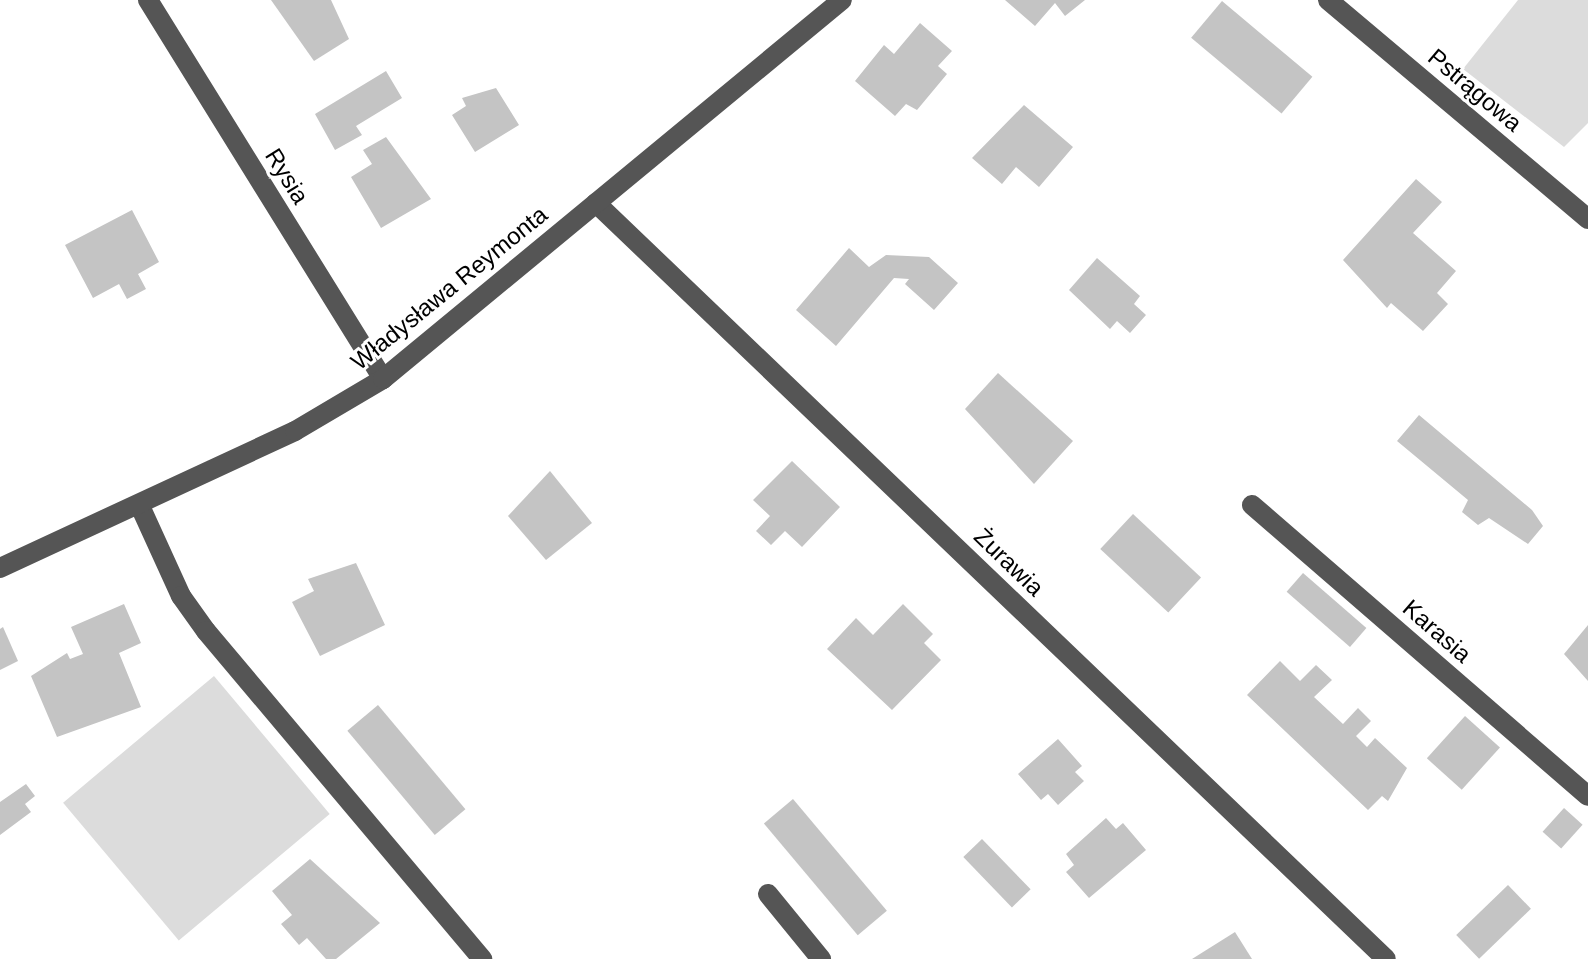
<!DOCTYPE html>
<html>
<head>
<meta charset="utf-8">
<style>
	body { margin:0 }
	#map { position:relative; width:1588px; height:959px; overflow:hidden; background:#fff; font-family:Helvetica,sans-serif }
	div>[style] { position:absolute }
	.green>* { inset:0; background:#dcdcdc; transform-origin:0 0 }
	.building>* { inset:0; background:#c4c4c4; transform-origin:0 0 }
	.minor>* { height:20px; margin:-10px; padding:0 10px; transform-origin:10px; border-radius:10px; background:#555 }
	span { translate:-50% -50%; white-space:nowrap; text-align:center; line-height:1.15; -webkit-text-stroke:6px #fff; paint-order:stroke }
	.street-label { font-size:24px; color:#000 }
</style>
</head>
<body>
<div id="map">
	<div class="green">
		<i style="clip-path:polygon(1518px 0,1588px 0,1588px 123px,1564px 147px,1463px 69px)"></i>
		<i style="left:214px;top:676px;width:180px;height:197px;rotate:50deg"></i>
	</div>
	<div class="building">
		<i style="clip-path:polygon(271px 0,331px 0,349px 39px,314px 61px)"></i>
		<i style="clip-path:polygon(1005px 0,1085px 0,1065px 16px,1055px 3px,1035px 26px)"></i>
		<i style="left:1222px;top:1px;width:118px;height:48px;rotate:40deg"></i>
		<i style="clip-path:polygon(920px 23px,952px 51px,938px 66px,947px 74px,917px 110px,906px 104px,895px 116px,855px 81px,884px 45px,894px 54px)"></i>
		<i style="clip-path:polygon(386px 71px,402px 98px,356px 126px,362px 135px,335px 150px,315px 114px)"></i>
		<i style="clip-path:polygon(496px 88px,519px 125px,475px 152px,452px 115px,466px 106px,462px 98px)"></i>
		<i style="clip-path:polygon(1024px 105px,1073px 147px,1039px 187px,1016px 167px,1002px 184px,972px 158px)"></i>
		<i style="clip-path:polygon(386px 137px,431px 199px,381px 228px,351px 177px,372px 164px,363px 150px)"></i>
		<i style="clip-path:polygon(1416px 179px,1442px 202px,1413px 233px,1456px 271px,1437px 293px,1448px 304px,1423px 331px,1391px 303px,1387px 308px,1343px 260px)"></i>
		<i style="clip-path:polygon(132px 210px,159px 262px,138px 274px,146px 289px,127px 299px,119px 284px,93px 298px,65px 245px)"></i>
		<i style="clip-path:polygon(849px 248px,869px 267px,886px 255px,929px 257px,958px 283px,934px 310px,905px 284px,909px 279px,894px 278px,836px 346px,796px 310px)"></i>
		<i style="clip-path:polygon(1097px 258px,1140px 296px,1134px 304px,1146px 315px,1130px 333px,1117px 321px,1110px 329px,1069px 290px)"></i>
		<i style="clip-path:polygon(998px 373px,1073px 441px,1034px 484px,965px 409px)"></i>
		<i style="clip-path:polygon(1419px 415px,1532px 510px,1543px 526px,1528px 544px,1489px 518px,1478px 525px,1462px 512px,1468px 500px,1397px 441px)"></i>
		<i style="clip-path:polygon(792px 461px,840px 507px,802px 547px,785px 531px,771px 545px,756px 531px,770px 516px,753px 500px)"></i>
		<i style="clip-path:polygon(550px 471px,592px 523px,546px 560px,508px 516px)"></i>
		<i style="left:1133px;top:514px;width:93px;height:48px;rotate:43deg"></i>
		<i style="clip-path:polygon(356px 563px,385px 625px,320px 656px,292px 602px,314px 591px,308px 579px)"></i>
		<i style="left:1303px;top:573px;width:84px;height:25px;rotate:41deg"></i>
		<i style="clip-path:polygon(124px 604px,141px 643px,119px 653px,141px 707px,57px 737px,31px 676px,67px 653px,70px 659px,83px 654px,71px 627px)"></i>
		<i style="clip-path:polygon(903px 604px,933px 634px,924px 643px,941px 660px,892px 710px,827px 649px,856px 618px,873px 635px)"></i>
		<i style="clip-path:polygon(1588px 625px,1588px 681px,1564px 654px)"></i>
		<i style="clip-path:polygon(3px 627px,18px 661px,0 670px,0 629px)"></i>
		<i style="clip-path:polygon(1280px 661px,1300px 681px,1316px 665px,1332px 680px,1314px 697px,1343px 724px,1358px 708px,1371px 721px,1356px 736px,1367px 747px,1375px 738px,1407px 768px,1388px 801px,1382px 796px,1368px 810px,1247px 695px)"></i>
		<i style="left:378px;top:705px;width:136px;height:40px;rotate:50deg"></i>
		<i style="left:1465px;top:716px;width:47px;height:57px;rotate:42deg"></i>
		<i style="clip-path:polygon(1058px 739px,1082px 766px,1075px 772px,1084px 781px,1058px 805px,1048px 794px,1041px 800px,1018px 774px)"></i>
		<i style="clip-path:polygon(26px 784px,35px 796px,25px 804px,31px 812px,0 835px,0 802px)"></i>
		<i style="left:793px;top:799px;width:146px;height:38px;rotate:50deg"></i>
		<i style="left:1564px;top:808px;width:25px;height:32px;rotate:42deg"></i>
		<i style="clip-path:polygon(1106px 818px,1116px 829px,1123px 823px,1146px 850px,1089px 898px,1066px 872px,1074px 865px,1066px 854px)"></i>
		<i style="left:982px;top:839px;width:70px;height:26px;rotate:46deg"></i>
		<i style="clip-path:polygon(310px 859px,380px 923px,336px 959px,326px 959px,307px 938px,299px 945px,281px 924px,292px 915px,272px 891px)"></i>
		<i style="left:1508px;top:885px;width:33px;height:72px;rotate:46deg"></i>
		<i style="clip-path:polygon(1235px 932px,1252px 959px,1192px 959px)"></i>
	</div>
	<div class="minor">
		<i style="left:148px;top:0;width:446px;rotate:58.2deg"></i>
		<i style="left:1328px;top:0;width:340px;rotate:40.1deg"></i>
		<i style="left:596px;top:203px;width:1093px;rotate:43.74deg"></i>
		<i style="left:1252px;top:505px;width:444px;rotate:40.9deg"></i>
		<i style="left:140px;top:506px;width:99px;rotate:65.5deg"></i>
		<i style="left:181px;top:596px;width:43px;rotate:54.5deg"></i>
		<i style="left:206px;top:631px;width:429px;rotate:49.9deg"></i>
		<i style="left:0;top:568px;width:325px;rotate:-24.9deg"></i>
		<i style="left:295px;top:431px;width:102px;rotate:-30.6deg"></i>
		<i style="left:383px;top:379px;width:595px;rotate:-39.55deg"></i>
		<i style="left:768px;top:894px;width:84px;rotate:50.8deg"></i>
	</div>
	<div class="street-label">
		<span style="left:1475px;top:90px;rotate:40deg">Pstrągowa</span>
		<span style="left:287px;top:176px;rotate:58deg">Rysia</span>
		<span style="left:449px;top:288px;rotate:-39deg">Władysława Reymonta</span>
		<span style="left:1009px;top:562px;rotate:44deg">Żurawia</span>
		<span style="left:1437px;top:631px;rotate:41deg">Karasia</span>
	</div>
</div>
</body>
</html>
